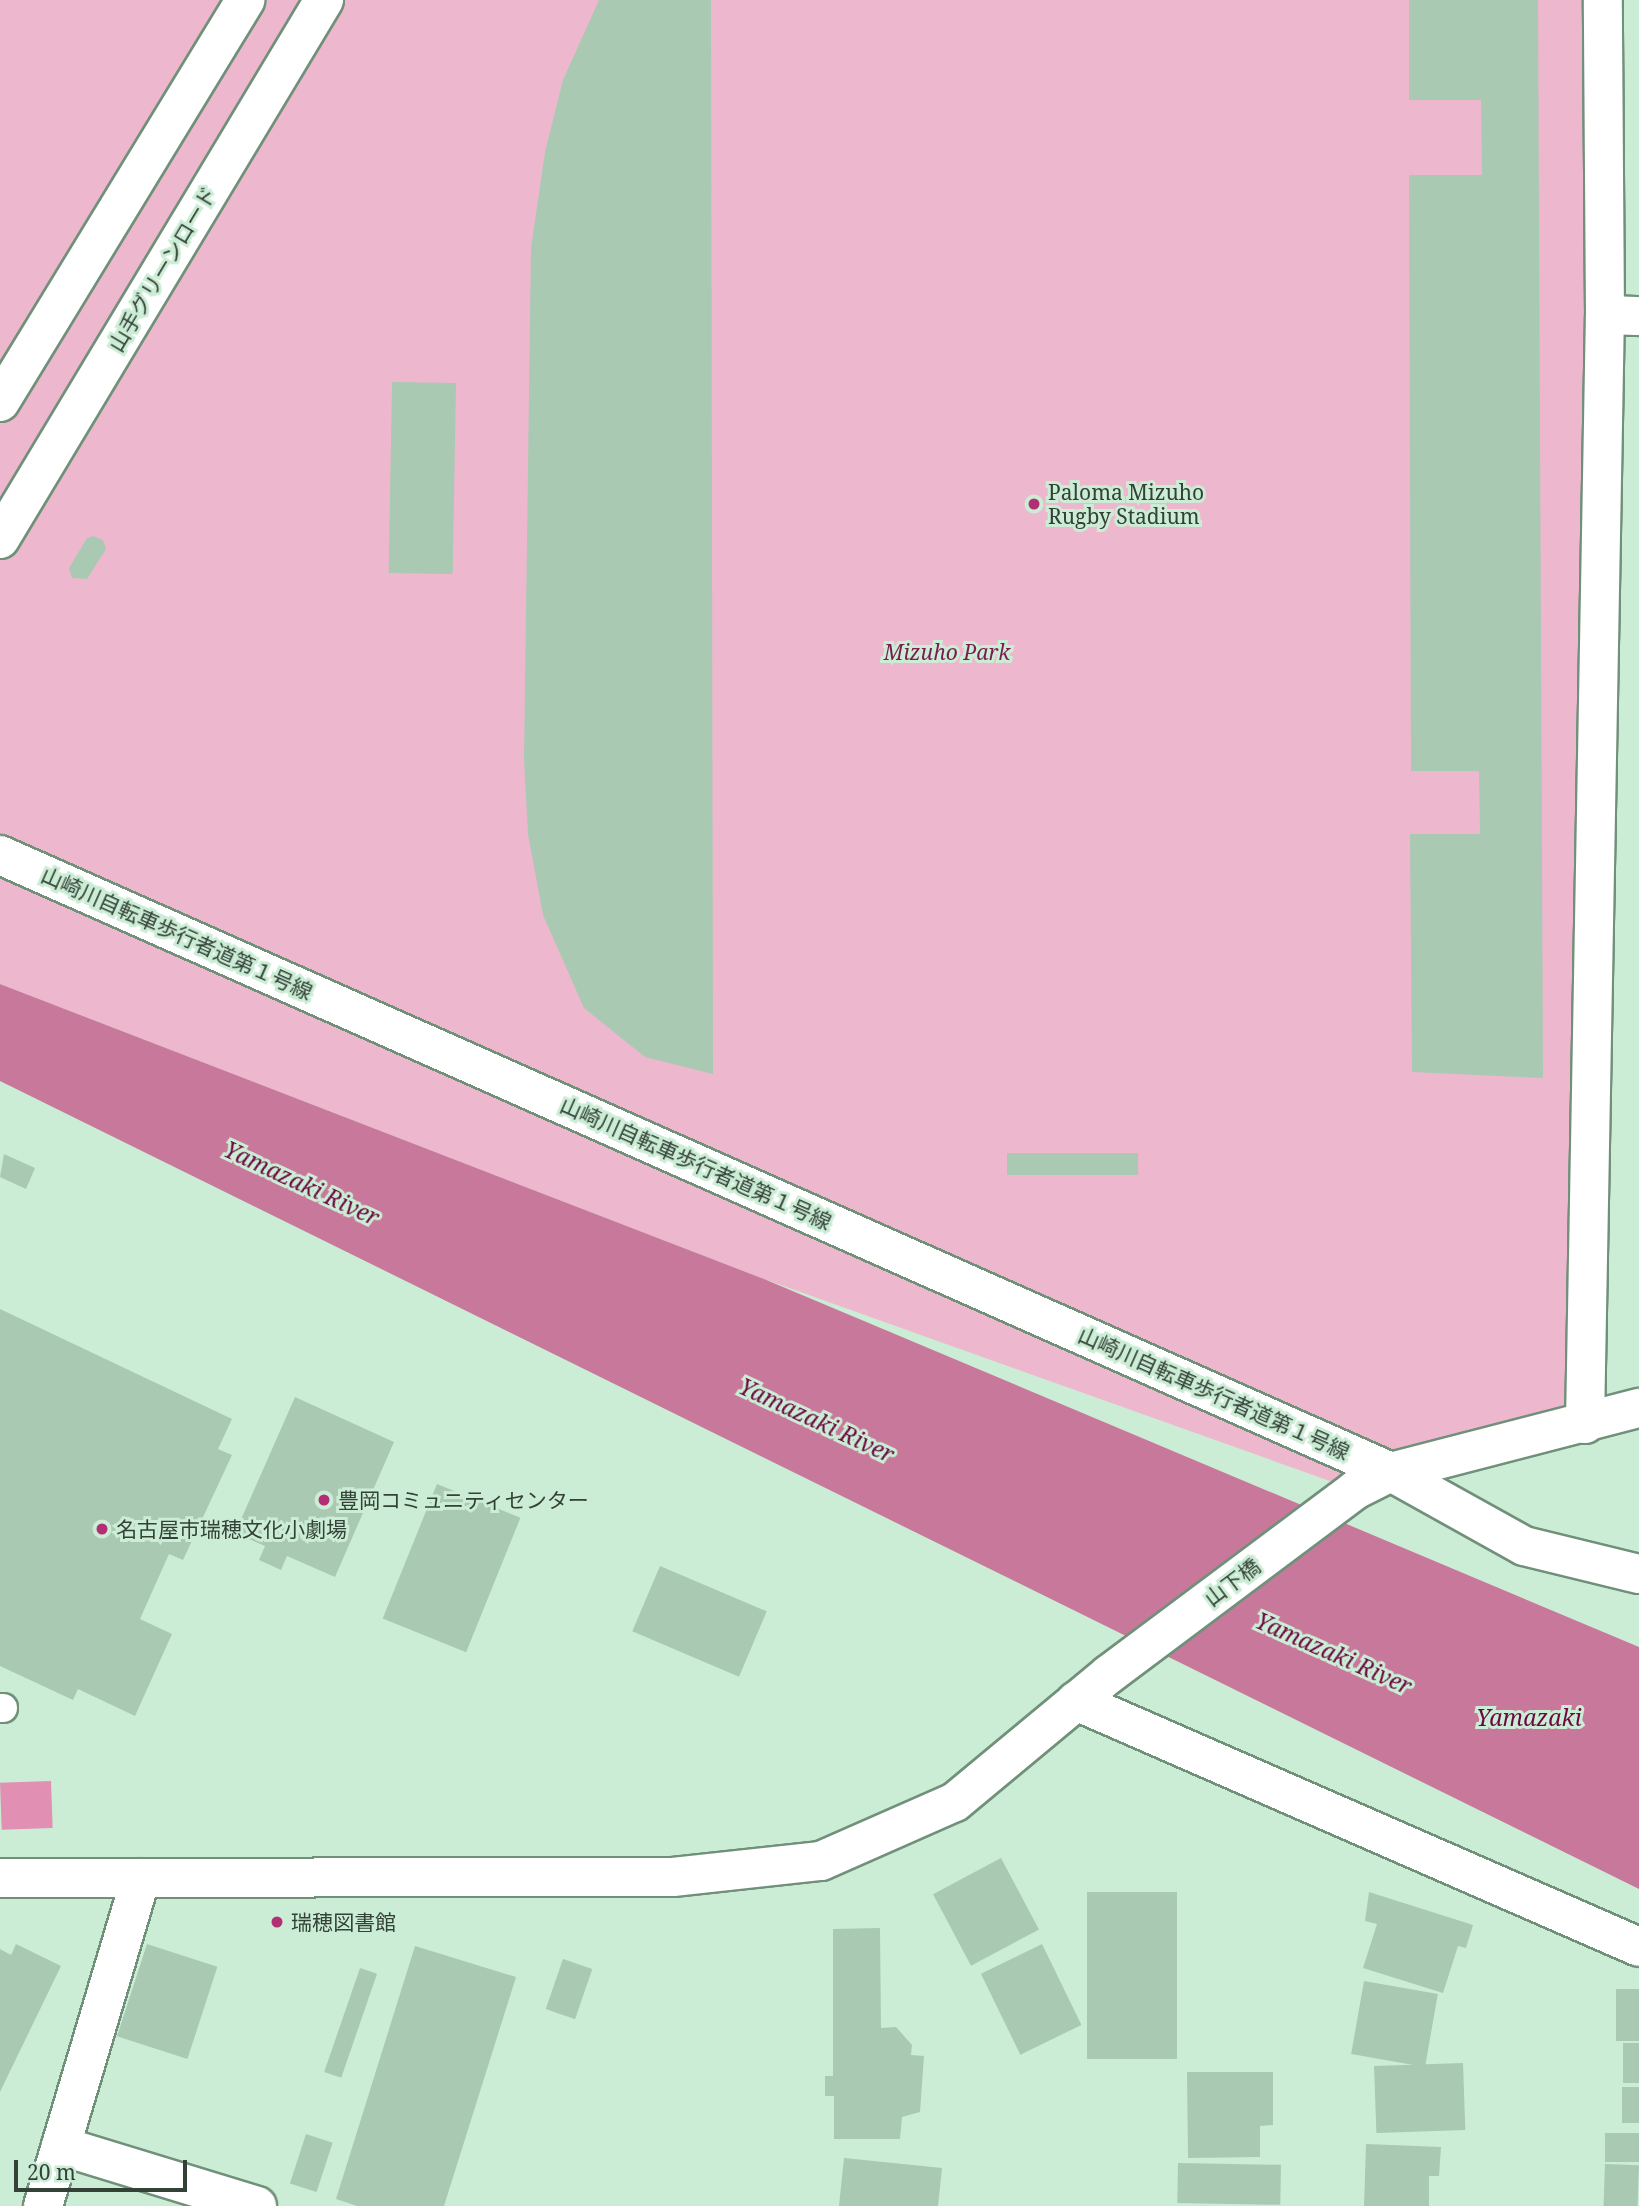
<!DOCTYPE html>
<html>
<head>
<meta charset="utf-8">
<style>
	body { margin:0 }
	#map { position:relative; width:1639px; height:2206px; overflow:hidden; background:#ccedd5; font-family:"Noto Serif","Noto Sans JP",serif }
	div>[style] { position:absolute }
	.green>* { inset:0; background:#edb8ce }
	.forest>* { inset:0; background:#e190b3; transform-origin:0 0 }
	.water>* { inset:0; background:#c8799b }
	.building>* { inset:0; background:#a9c9b2; transform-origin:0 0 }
	.roads { filter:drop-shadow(2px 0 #71907a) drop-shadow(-2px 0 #71907a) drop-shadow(0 2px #71907a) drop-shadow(0 -2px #71907a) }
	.lane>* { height:28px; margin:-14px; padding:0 14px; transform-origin:14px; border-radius:14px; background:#fff }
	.street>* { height:38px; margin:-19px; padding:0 19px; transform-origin:19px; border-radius:19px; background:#fff }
	.secondary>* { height:38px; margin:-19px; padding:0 19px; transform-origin:19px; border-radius:19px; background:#fff }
	.dots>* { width:19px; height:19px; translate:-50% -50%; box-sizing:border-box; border:4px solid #ccedd5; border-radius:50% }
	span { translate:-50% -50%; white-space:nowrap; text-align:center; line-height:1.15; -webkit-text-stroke:6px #ccedd5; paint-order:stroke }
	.street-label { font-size:21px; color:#334137 }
	.poi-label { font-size:21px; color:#334137 }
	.left { translate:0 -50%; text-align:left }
	.park-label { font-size:21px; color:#7a1c4f; font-style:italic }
	.water-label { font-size:23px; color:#6b0942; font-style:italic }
	.scale { position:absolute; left:14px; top:2160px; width:173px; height:32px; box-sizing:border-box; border:4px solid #334137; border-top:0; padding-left:9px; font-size:21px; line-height:24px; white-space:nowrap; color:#334137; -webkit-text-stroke:5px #ccedd5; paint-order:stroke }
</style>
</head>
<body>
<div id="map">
	<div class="green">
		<i style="clip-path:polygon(0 0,1603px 0,1585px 1424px,1355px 1490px,764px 1279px,0 984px)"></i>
	</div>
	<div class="forest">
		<i style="left:51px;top:1781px;width:47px;height:51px;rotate:88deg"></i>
	</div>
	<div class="water">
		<i style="clip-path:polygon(0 984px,764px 1279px,1639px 1647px,1639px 1889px,0 1081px)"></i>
	</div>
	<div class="building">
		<i style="clip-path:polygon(599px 0,711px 0,713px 1074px,645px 1057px,584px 1008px,543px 915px,528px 834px,524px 759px,531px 248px,545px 152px,563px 80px)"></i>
		<i style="clip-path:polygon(1409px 0,1538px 0,1543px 1078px,1412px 1072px,1410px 834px,1480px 834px,1479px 771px,1411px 771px,1409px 175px,1482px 175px,1481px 100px,1409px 100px)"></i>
		<i style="left:392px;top:382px;width:64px;height:191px;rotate:1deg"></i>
		<i style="clip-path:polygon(93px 536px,103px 540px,106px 549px,87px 579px,72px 578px,69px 568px,87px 538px)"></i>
		<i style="left:1138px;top:1153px;width:22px;height:131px;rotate:90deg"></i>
		<i style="clip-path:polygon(4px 1154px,35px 1168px,26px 1189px,0 1177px)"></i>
		<i style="clip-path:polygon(0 1309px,232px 1419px,218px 1449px,232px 1455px,183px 1560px,169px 1554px,140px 1619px,172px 1634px,135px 1716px,78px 1689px,73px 1700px,0 1666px)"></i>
		<i style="clip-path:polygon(295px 1397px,394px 1442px,335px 1577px,287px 1556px,281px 1570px,259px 1560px,265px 1546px,235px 1533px)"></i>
		<i style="left:437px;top:1484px;width:90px;height:145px;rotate:22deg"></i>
		<i style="left:660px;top:1566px;width:116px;height:71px;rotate:23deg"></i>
		<i style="left:1001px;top:1858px;width:81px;height:77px;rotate:62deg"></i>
		<i style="left:1087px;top:1892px;width:90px;height:167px"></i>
		<i style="clip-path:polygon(1369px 1892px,1473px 1925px,1466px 1948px,1458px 1946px,1443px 1993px,1363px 1968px,1377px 1924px,1365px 1921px)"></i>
		<i style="clip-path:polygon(880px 1928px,881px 2028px,896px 2027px,912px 2045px,911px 2055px,924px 2056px,920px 2112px,902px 2117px,900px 2139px,834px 2139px,834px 2096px,825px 2096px,825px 2076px,833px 2076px,833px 1929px)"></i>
		<i style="clip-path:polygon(16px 1944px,61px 1966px,0 2092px,0 1949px,11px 1955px)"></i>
		<i style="left:147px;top:1944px;width:74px;height:97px;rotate:18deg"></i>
		<i style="left:1042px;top:1944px;width:90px;height:68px;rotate:64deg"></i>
		<i style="clip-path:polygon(415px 1946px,516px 1977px,444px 2206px,357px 2206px,336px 2199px)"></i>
		<i style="left:563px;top:1959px;width:31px;height:53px;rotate:19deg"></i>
		<i style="left:360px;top:1968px;width:18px;height:110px;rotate:19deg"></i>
		<i style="left:1364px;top:1981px;width:75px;height:74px;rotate:10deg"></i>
		<i style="left:1616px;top:1989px;width:23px;height:52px"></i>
		<i style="left:1623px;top:2043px;width:16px;height:40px"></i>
		<i style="left:1463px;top:2063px;width:67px;height:89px;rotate:88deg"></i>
		<i style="clip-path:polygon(1187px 2072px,1273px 2072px,1273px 2125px,1260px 2126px,1260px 2157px,1188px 2158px)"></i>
		<i style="left:1622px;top:2087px;width:17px;height:36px"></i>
		<i style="left:1605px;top:2133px;width:34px;height:29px"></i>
		<i style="left:306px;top:2134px;width:28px;height:52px;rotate:18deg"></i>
		<i style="clip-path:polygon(1366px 2144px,1441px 2147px,1439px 2176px,1429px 2176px,1429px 2206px,1364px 2206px)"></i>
		<i style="clip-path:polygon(844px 2158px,942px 2168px,938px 2206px,839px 2206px)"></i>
		<i style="left:1178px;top:2163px;width:103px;height:40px;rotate:1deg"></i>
		<i style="left:1605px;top:2164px;width:34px;height:42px;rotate:2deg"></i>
	</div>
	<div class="roads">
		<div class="lane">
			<i style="left:0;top:1708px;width:3px"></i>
		</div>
		<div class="street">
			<i style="left:1605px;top:315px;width:34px;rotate:2deg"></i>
			<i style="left:0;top:855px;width:1522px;rotate:23.92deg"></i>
			<i style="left:1391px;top:1472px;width:152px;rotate:29.1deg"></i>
			<i style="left:1524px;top:1546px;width:118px;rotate:13.7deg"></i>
			<i style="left:1585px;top:1424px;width:1109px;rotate:-88.97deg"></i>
			<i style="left:1605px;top:315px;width:315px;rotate:-90.4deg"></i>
			<i style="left:1076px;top:1701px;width:614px;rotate:23.6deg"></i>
			<i style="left:61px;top:2146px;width:205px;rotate:17deg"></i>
			<i style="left:43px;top:2206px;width:342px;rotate:-73.4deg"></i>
		</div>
		<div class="secondary">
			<i style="left:0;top:402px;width:471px;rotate:-58.6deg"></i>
			<i style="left:0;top:539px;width:629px;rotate:-58.99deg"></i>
			<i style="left:0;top:1878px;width:673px;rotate:-0.09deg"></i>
			<i style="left:673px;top:1877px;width:149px;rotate:-6.2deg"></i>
			<i style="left:821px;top:1861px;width:146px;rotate:-23.8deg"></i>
			<i style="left:955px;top:1802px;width:199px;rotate:-39.7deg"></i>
			<i style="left:1108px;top:1675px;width:309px;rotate:-36.8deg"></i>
			<i style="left:1355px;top:1490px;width:40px;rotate:-26.6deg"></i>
			<i style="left:1391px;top:1472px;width:256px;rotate:-14.5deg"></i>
		</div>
	</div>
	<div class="dots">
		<i style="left:1034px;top:504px;background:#b22e75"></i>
		<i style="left:324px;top:1500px;background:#b22e75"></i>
		<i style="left:102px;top:1529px;background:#b22e75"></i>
		<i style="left:277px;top:1922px;background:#b22e75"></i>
	</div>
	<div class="street-label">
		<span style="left:162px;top:269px;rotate:-59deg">山手グリーンロード</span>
		<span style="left:177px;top:933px;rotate:24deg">山崎川自転車歩行者道第１号線</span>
		<span style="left:696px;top:1163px;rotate:24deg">山崎川自転車歩行者道第１号線</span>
		<span style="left:1214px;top:1393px;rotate:24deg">山崎川自転車歩行者道第１号線</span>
		<span style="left:1232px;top:1582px;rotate:-37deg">山下橋</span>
	</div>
	<div class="poi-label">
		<span class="left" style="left:1048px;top:504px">Paloma Mizuho<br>Rugby Stadium</span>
		<span class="left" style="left:338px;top:1500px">豊岡コミュニティセンター</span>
		<span class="left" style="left:116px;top:1529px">名古屋市瑞穂文化小劇場</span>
		<span class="left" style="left:291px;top:1922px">瑞穂図書館</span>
	</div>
	<div class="park-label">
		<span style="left:947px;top:652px">Mizuho Park</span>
	</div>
	<div class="water-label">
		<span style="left:302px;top:1183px;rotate:25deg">Yamazaki River</span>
		<span style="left:817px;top:1420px;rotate:25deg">Yamazaki River</span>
		<span style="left:1334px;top:1653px;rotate:24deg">Yamazaki River</span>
		<span style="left:1529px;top:1717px">Yamazaki</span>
	</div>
	<div class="scale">20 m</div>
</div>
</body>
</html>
